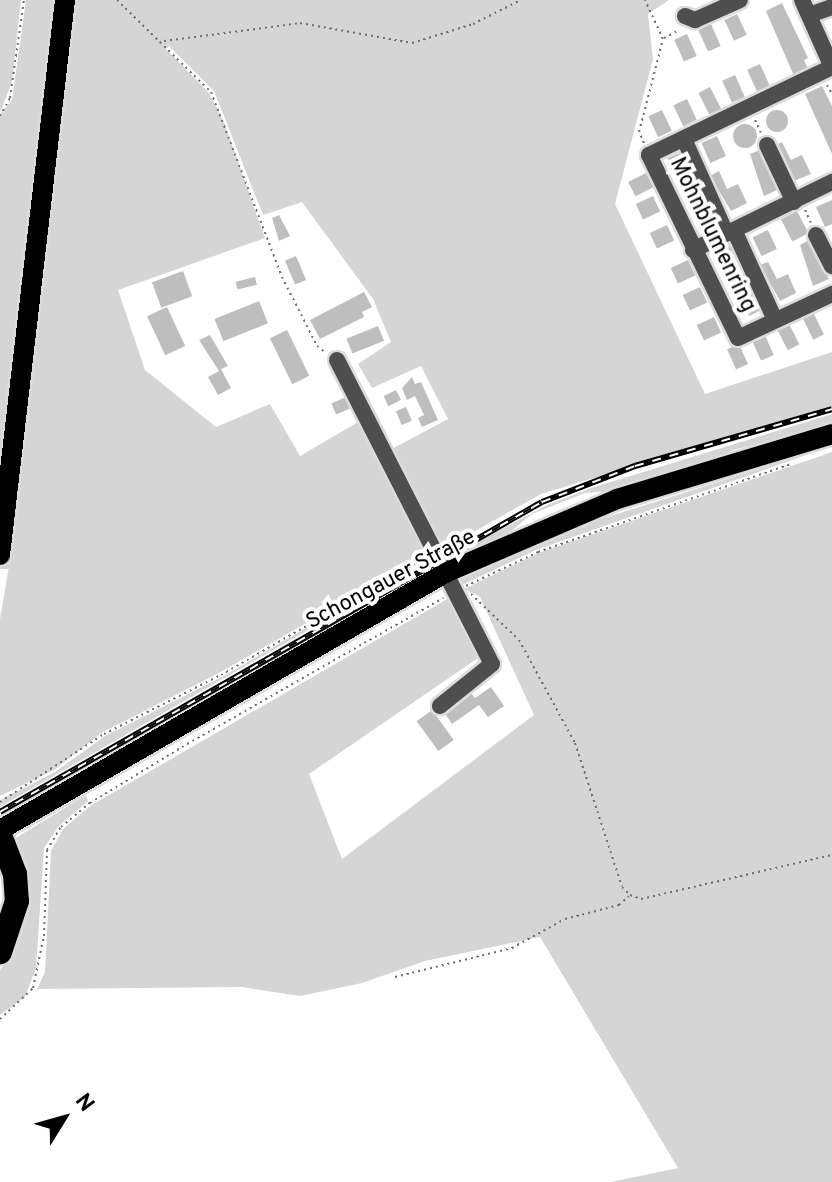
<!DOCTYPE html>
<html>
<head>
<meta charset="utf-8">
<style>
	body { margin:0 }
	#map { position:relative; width:832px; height:1182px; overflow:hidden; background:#fff; font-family:Overpass,sans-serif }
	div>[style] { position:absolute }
	.green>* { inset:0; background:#d5d5d5; transform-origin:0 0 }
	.building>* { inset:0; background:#bebebe; transform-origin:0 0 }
	.round { border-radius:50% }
	.path>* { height:2px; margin-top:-1px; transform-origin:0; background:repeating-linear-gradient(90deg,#707070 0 2px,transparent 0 6px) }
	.roads { filter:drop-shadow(2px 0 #dbdbdb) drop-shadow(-2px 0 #dbdbdb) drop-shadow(0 2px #dbdbdb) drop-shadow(0 -2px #dbdbdb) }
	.minor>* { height:16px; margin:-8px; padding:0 8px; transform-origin:8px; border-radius:8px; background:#4e4e4e }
	.major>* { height:20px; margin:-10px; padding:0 10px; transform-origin:10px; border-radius:10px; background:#000 }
	.highway>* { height:24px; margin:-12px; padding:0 12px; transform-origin:12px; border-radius:12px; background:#000 }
	.rail>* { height:6px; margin-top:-3px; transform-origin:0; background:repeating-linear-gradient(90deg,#fff 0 9px,#000 0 18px); box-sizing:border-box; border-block:2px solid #000 }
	span { translate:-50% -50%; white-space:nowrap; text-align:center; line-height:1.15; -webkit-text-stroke:8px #fff; paint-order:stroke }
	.street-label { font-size:22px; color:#000 }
	.north { position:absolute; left:24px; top:1078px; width:80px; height:80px; -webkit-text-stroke:6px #fff; paint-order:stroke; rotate:53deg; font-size:22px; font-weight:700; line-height:32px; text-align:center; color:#000 }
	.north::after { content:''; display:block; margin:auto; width:28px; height:36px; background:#000; clip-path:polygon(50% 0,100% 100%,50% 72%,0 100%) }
</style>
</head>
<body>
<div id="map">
	<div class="green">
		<i style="clip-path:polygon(0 0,21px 0,12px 82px,0 113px)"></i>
		<i style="clip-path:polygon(26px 0,59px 0,40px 131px,0 532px,0 115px,12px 100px)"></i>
		<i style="clip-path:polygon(71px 0,669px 0,648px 14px,653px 59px,615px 204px,705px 394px,832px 352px,832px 406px,541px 494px,438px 552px,388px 451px,448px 419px,421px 366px,372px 388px,358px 364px,391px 342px,373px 299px,302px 202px,263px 215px,214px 91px,169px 46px,166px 49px,209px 93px,224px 122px,265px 238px,118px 290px,145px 370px,216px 427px,270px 404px,300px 456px,365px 418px,432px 551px,219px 673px,103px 732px,54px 770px,0 796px,0 619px,13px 543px)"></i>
		<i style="clip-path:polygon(832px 414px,832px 425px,733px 450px,721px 458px,612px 491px,585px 493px,532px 514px,503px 538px,450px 563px,445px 559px,547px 505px,591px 488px)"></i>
		<i style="clip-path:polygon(832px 446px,536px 550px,462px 585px,457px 579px,601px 519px)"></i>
		<i style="clip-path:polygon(832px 452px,832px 1182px,611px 1182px,678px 1168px,540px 937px,425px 961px,362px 983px,300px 996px,241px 987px,37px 989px,45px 972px,51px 851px,63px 829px,90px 806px,449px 598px,478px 658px,309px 774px,342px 859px,534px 715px,480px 597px,464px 589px,538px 553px)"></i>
		<i style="clip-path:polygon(431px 555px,433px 558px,0 807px,0 800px,55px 772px,105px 736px,222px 677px)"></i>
		<i style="left:436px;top:564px;width:5px;height:504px;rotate:90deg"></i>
		<i style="clip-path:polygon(86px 795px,88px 801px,59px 826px,44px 848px,36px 968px,25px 997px,0 1015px,0 970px,19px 936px,26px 905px,14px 839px)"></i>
	</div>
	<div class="building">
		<i style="clip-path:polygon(782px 3px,808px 58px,804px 60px,808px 69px,794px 76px,766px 11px)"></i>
		<i style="left:737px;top:14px;width:23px;height:14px;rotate:65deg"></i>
		<i style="left:711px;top:24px;width:24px;height:14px;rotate:66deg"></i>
		<i style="left:687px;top:34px;width:24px;height:14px;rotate:66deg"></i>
		<i style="left:760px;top:64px;width:24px;height:14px;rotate:66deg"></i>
		<i style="left:735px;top:75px;width:24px;height:14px;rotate:66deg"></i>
		<i style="clip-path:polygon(822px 86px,832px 106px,832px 154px,805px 94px)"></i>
		<i style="left:710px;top:87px;width:25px;height:13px;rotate:63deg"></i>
		<i style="left:687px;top:99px;width:23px;height:15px;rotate:65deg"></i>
		<i style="left:662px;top:110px;width:23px;height:15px;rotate:65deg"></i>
		<i class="round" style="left:766px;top:110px;width:22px;height:22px"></i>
		<i class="round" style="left:733px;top:124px;width:24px;height:24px"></i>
		<i style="left:717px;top:136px;width:22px;height:17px;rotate:66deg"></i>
		<i style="clip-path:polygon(782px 142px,791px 160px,802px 155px,811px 174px,794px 181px,774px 146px)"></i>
		<i style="clip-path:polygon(760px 150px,779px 189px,764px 196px,750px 154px)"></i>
		<i style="left:684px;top:151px;width:24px;height:18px;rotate:66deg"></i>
		<i style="clip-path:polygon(719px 171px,727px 189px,738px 184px,747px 203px,731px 211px,710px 176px)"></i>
		<i style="left:646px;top:173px;width:16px;height:20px;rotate:63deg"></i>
		<i style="clip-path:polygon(696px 180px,715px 219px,700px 227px,687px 185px)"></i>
		<i style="left:653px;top:196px;width:17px;height:19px;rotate:65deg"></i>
		<i style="clip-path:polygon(832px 200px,832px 224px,825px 227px,816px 207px)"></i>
		<i style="left:797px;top:211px;width:25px;height:18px;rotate:63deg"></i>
		<i style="clip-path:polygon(279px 215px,290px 236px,279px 241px,272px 218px)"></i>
		<i style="left:667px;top:225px;width:17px;height:19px;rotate:65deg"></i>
		<i style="left:768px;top:230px;width:21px;height:17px;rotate:65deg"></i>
		<i style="left:733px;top:240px;width:25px;height:17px;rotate:63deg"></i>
		<i style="clip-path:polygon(809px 240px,829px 279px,813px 286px,800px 245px)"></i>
		<i style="left:296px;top:256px;width:26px;height:12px;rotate:67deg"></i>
		<i style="left:688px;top:260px;width:17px;height:19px;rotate:65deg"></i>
		<i style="clip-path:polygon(768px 262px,777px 279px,788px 274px,796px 293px,780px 301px,760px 265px)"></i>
		<i style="clip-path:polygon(746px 269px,765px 308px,749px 316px,736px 274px)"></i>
		<i style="left:183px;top:271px;width:27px;height:33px;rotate:70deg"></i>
		<i style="left:255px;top:277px;width:8px;height:20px;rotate:76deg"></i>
		<i style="left:700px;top:287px;width:17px;height:19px;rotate:65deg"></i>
		<i style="clip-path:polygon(364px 292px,372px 307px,362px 312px,364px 317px,320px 339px,310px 320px)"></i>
		<i style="left:259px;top:301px;width:24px;height:48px;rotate:68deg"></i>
		<i style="left:167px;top:307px;width:43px;height:22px;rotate:65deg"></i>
		<i style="left:813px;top:312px;width:25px;height:12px;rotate:64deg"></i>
		<i style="left:714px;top:317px;width:17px;height:19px;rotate:65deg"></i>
		<i style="left:788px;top:322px;width:25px;height:13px;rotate:63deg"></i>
		<i style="left:378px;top:326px;width:16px;height:34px;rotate:68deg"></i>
		<i style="left:287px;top:330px;width:51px;height:19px;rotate:64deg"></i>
		<i style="left:764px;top:333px;width:24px;height:14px;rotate:66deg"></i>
		<i style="clip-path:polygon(210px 335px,228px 366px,221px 369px,231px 388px,218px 395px,208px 377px,219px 371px,199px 340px)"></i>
		<i style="left:739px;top:344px;width:22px;height:13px;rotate:66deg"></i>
		<i style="clip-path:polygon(412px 377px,415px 384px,421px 382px,438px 420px,422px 427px,418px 418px,424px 415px,415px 396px,407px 400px,402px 388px)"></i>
		<i style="left:396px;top:390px;width:11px;height:14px;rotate:63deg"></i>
		<i style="left:346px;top:397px;width:12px;height:16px;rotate:66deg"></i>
		<i style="left:406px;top:407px;width:15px;height:11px;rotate:67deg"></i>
		<i style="clip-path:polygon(491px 687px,504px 706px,488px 717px,479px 705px,452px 724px,442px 709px,469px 690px,475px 698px)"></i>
		<i style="left:432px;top:710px;width:37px;height:19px;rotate:54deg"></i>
	</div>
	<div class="path">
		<i style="left:117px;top:0;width:132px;rotate:44.4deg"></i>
		<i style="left:211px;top:92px;width:198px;rotate:69deg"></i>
		<i style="left:282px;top:277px;width:77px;rotate:63.1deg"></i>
		<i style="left:317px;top:346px;width:11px;rotate:38deg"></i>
		<i style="left:664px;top:38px;width:17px;rotate:-28deg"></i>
		<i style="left:164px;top:41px;width:137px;rotate:-7.5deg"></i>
		<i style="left:300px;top:23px;width:114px;rotate:10.1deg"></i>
		<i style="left:412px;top:43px;width:64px;rotate:-17.3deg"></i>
		<i style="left:473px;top:24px;width:54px;rotate:-26.6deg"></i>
		<i style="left:827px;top:85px;width:10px;rotate:61deg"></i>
		<i style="left:0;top:116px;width:21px;rotate:-61deg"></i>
		<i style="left:10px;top:98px;width:99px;rotate:-81.9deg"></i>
		<i style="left:755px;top:120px;width:14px;rotate:65deg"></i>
		<i style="left:644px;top:143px;width:12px;rotate:-114deg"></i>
		<i style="left:639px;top:132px;width:96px;rotate:-75.5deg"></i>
		<i style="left:663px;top:39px;width:43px;rotate:-114.8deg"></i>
		<i style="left:805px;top:210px;width:14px;rotate:65deg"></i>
		<i style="left:466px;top:586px;width:80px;rotate:-25.3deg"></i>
		<i style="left:538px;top:552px;width:270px;rotate:-19.2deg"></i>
		<i style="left:471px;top:594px;width:66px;rotate:43.8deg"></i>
		<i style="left:519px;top:640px;width:117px;rotate:61.5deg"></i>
		<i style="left:575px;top:743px;width:151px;rotate:71.9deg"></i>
		<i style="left:622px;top:887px;width:11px;rotate:45deg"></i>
		<i style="left:630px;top:895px;width:12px;rotate:20deg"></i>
		<i style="left:641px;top:899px;width:196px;rotate:-13deg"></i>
		<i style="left:0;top:802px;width:124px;rotate:-33.2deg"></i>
		<i style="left:104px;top:734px;width:131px;rotate:-26.8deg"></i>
		<i style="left:221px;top:675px;width:231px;rotate:-29.9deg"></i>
		<i style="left:395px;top:977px;width:121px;rotate:-13.9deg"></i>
		<i style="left:512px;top:948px;width:60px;rotate:-28.7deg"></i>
		<i style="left:565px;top:919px;width:56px;rotate:-14.5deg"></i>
		<i style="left:619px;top:905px;width:13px;rotate:-42deg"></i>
		<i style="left:0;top:1019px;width:45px;rotate:-43.2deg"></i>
		<i style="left:33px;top:988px;width:53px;rotate:-78.1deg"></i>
		<i style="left:44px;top:936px;width:86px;rotate:-88deg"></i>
		<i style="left:47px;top:850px;width:27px;rotate:-59deg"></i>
		<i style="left:61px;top:827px;width:38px;rotate:-40deg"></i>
		<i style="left:90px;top:803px;width:108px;rotate:-31.3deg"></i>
		<i style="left:182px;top:747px;width:301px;rotate:-29.7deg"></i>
	</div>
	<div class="roads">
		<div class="minor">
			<i style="left:802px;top:0;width:73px;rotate:65.9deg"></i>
			<i style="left:809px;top:15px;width:24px;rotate:-19deg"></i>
			<i style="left:685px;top:16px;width:11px;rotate:22deg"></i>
			<i style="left:695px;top:20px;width:49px;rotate:-24deg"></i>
			<i style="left:832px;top:67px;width:203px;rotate:154.3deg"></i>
			<i style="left:649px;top:155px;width:203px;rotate:64.1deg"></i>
			<i style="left:738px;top:338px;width:104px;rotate:-25.1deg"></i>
			<i style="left:684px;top:139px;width:103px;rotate:65.9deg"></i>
			<i style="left:767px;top:145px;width:63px;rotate:64.7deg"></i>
			<i style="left:734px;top:230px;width:99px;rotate:65.5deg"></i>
			<i style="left:816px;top:235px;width:35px;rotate:63deg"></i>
			<i style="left:693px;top:250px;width:155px;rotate:-26.1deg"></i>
			<i style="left:337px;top:360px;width:341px;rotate:63deg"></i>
			<i style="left:492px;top:664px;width:67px;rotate:141.1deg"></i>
		</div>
		<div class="major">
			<i style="left:0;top:555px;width:559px;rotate:-83.32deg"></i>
			<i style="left:0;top:830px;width:516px;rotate:-29.99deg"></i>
			<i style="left:447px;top:572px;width:185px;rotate:-23.2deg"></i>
			<i style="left:617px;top:499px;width:225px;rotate:-16.8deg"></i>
		</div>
		<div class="highway">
			<i style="left:0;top:835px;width:42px;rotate:69deg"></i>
			<i style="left:15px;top:874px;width:27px;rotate:86deg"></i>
			<i style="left:17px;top:901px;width:54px;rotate:108.4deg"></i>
		</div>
	</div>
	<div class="rail">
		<i style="left:0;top:812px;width:624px;rotate:-29.77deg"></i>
		<i style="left:542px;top:502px;width:100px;rotate:-21.2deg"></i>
		<i style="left:635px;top:466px;width:205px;rotate:-16.1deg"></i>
	</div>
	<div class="street-label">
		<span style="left:712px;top:235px;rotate:64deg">Mohnblumenring</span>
		<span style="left:391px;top:580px;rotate:-28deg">Schongauer Straße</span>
	</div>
	<div class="north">N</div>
</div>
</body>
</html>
